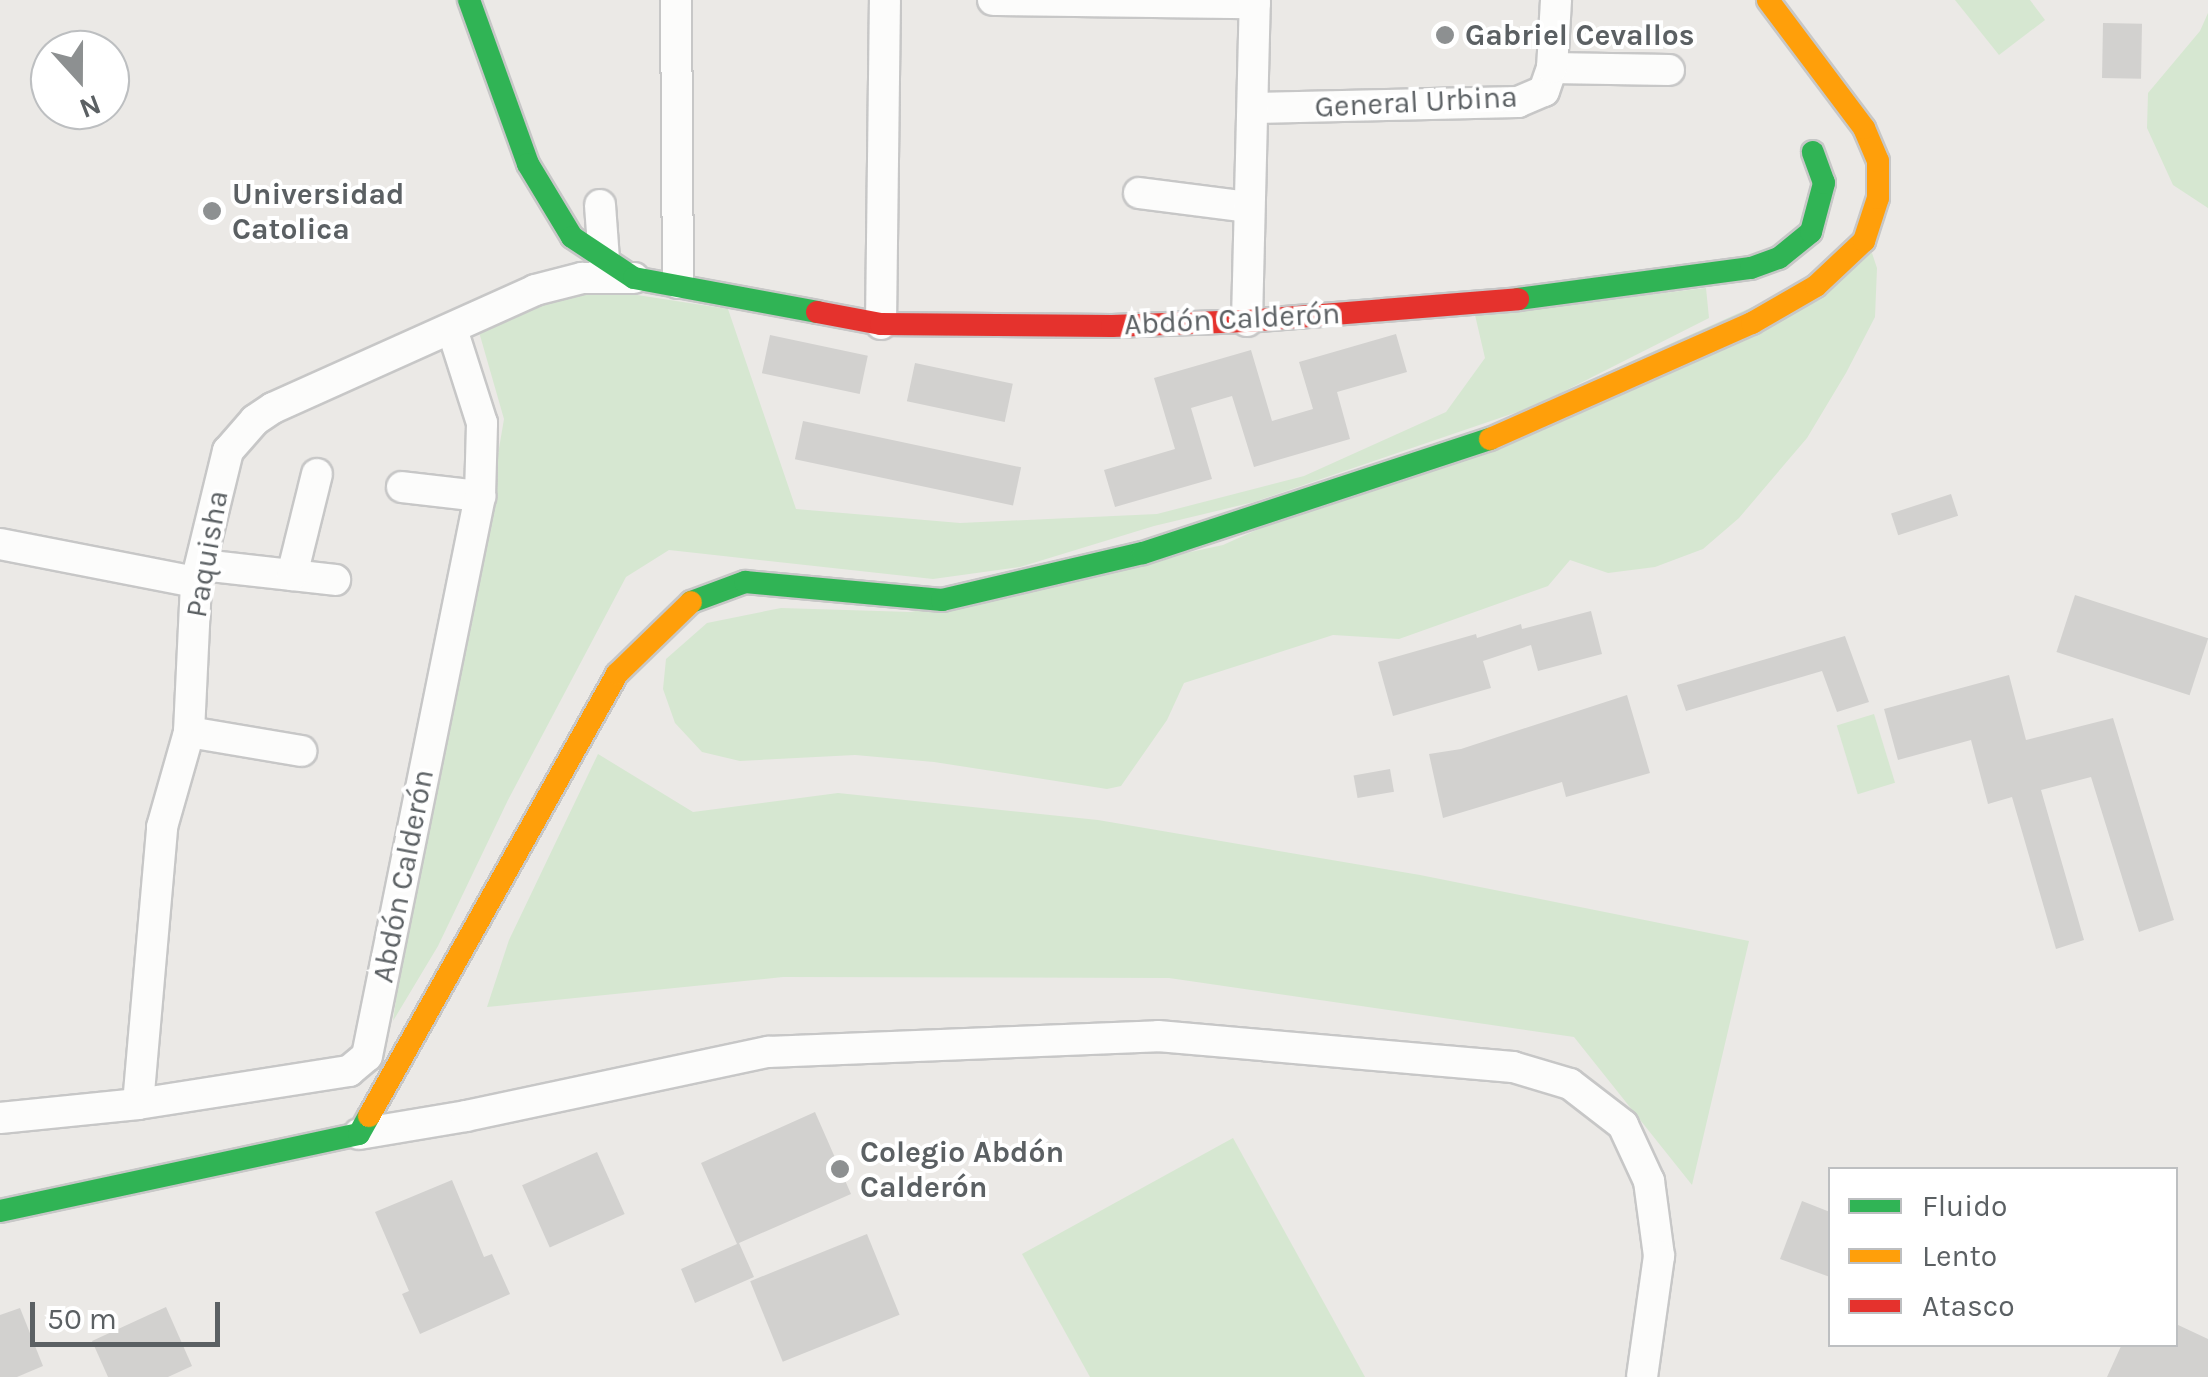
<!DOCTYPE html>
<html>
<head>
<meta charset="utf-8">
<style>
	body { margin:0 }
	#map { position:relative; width:2208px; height:1377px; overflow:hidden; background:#ebe9e6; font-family:Karla,sans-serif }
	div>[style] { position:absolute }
	.green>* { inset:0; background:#d6e7d1; transform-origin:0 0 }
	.building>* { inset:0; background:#d2d1cf; transform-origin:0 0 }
	.roads { filter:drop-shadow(2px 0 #c7c7c7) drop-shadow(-2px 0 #c7c7c7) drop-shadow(0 2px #c7c7c7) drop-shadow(0 -2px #c7c7c7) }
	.street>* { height:30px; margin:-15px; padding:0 15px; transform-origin:15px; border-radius:15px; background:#fcfcfb }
	.fast>* { height:22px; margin:-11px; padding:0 11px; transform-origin:11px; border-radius:11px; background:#30b455 }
	.slow>* { height:22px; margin:-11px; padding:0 11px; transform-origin:11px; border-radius:11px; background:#ff9f0a }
	.jam>* { height:22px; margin:-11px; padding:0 11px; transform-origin:11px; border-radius:11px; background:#e5322d }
	.dots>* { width:28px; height:28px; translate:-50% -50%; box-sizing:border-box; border:5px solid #fff; border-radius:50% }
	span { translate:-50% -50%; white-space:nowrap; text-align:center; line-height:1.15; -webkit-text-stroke:8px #fff; paint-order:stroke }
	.poi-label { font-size:30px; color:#5b6063; font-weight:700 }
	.left { translate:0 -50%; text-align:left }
	.street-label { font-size:30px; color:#5b6063 }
	.legend { position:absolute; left:1828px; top:1167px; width:350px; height:180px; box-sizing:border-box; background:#fff; border:2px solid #bdbfc1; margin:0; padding:12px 18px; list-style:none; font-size:30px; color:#5b6063 }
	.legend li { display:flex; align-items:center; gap:20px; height:50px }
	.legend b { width:50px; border:2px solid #bdbfc1 }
	.north { position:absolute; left:30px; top:30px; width:100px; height:100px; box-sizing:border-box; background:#fff; border:2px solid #bdbfc1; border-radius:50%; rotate:159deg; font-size:28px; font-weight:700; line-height:40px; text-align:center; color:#5b6063 }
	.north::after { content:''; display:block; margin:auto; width:35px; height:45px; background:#8d9091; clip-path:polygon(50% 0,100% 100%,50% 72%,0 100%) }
	.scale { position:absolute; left:30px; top:1302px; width:190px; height:45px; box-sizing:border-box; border:5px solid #5b6063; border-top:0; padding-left:12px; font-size:30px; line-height:35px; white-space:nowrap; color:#5b6063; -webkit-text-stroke:8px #fff; paint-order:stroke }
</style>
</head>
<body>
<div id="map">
	<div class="green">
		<i style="clip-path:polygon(1955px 0,2030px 0,2045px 20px,1999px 55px)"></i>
		<i style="clip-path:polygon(2208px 13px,2208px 208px,2173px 185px,2147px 128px,2148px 93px,2200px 31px)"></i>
		<i style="clip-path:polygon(1872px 253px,1877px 268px,1875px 317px,1846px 373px,1807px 438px,1739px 518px,1703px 549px,1655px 567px,1608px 573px,1570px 560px,1548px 586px,1399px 639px,1333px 635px,1184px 683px,1167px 720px,1121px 786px,1107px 789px,934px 762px,855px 755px,740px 761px,702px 752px,675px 723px,663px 689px,666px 659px,707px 623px,781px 608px,911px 612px,1223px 545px)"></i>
		<i style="clip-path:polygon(1706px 288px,1709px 318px,1535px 406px,1254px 502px,1154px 526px,1020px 567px,933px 579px,669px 550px,626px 577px,508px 800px,438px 946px,393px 1021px,421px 818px,470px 619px,504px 419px,477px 325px,526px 304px,611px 291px,728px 309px,796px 509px,960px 523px,1157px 514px,1304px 476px,1446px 412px,1485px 358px,1475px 315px)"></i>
		<i style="left:1874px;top:714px;width:72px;height:39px;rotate:73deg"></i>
		<i style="clip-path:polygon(598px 754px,693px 812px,838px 793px,1098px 820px,1420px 875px,1749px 941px,1692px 1185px,1574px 1037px,1169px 978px,783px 977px,487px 1007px,509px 940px)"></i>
		<i style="clip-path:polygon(1233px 1138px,1365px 1377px,1090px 1377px,1022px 1254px)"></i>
	</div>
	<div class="building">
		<i style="left:2103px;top:23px;width:39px;height:55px;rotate:1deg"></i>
		<i style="clip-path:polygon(1396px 334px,1407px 372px,1337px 392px,1350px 439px,1254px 467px,1232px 396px,1191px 408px,1212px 479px,1115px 507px,1104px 470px,1175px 449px,1154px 378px,1251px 350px,1272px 421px,1313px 409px,1299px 362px)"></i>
		<i style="left:770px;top:335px;width:100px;height:39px;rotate:12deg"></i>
		<i style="left:915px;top:363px;width:100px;height:39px;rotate:12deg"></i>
		<i style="left:803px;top:421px;width:223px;height:39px;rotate:12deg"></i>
		<i style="left:1951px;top:494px;width:23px;height:63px;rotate:72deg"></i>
		<i style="left:2075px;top:595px;width:140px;height:60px;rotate:18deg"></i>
		<i style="clip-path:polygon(1591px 611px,1602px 654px,1538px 671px,1531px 645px,1483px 661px,1491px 688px,1393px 716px,1378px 662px,1476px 634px,1477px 638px,1521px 624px,1522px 629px)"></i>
		<i style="clip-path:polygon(1845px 636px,1869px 702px,1837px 712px,1822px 671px,1686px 711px,1677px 685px)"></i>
		<i style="clip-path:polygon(2009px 675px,2026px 740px,2113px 718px,2174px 920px,2139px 932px,2091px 777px,2041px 790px,2084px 940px,2056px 949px,2012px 797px,1988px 804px,1971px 740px,1898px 760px,1884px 709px)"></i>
		<i style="clip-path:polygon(1627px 695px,1650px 773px,1566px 797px,1562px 782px,1443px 818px,1429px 754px,1461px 749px)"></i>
		<i style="left:1390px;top:769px;width:23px;height:37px;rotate:80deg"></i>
		<i style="clip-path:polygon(815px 1112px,851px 1194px,739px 1243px,754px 1277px,695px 1303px,681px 1269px,737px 1244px,701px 1163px)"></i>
		<i style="left:597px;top:1152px;width:68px;height:82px;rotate:66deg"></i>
		<i style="clip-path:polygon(452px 1180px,484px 1257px,492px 1254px,510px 1294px,420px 1334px,402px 1294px,409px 1291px,375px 1212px)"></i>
		<i style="clip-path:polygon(1802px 1201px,1830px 1212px,1830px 1277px,1780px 1259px)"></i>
		<i style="left:867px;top:1234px;width:87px;height:126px;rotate:68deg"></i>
		<i style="clip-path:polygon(166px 1307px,192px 1366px,168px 1377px,108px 1377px,92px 1341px)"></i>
		<i style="clip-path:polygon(20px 1308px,43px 1366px,17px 1377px,0 1377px,0 1315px)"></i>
		<i style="clip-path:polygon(2176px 1324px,2208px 1339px,2208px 1377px,2107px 1377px,2122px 1344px,2176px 1344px)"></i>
	</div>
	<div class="roads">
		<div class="street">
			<i style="left:676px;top:0;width:283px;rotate:89.6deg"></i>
			<i style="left:993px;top:0;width:262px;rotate:0.7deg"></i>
			<i style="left:1552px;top:68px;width:117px;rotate:1deg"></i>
			<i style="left:1255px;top:108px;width:263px;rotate:-1.3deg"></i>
			<i style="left:1518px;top:102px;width:28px;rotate:-23deg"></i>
			<i style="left:1544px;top:91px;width:24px;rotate:-71deg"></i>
			<i style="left:1552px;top:68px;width:68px;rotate:-86.6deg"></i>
			<i style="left:1139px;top:193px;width:110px;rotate:7.3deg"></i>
			<i style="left:600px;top:205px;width:54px;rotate:85.8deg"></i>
			<i style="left:1247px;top:321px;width:321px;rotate:-88.6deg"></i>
			<i style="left:881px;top:324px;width:324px;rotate:-89.3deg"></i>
			<i style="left:402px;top:487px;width:79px;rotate:6.6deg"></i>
			<i style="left:0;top:544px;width:200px;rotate:11deg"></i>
			<i style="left:202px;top:565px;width:134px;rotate:6.4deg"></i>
			<i style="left:292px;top:575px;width:104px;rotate:-76.1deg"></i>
			<i style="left:189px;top:732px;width:114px;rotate:9.6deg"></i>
			<i style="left:138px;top:1104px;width:278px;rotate:-85deg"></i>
			<i style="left:162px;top:827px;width:99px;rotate:-74.1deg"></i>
			<i style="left:189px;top:732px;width:150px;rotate:-87.3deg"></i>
			<i style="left:196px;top:582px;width:135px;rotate:-76.3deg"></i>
			<i style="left:228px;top:451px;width:41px;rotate:-48.9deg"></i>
			<i style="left:255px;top:420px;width:22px;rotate:-34deg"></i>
			<i style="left:273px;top:408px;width:287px;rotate:-24.2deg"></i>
			<i style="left:535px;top:290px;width:49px;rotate:-14.3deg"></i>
			<i style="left:582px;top:278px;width:52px"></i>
			<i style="left:0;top:1118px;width:139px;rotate:-5.8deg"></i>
			<i style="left:138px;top:1104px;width:214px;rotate:-8.9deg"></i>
			<i style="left:349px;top:1071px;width:23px;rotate:-40deg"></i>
			<i style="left:367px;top:1056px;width:571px;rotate:-78.59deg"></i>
			<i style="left:480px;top:496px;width:73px;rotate:-88.4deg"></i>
			<i style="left:482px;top:423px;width:99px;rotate:-107.7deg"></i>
			<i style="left:359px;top:1134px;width:109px;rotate:-9.5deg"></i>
			<i style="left:466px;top:1116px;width:309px;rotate:-12deg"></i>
			<i style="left:768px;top:1052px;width:390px;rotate:-2.3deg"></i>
			<i style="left:1158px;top:1036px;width:356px;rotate:5deg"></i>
			<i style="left:1513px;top:1067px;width:59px;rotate:16.6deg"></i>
			<i style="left:1570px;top:1084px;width:67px;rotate:37.7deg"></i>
			<i style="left:1623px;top:1125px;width:62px;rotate:65.1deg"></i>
			<i style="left:1649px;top:1181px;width:76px;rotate:82.4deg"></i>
			<i style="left:1659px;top:1256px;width:122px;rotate:98deg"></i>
		</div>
		<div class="fast">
			<i style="left:469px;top:0;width:174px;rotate:70.2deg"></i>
			<i style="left:528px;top:164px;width:85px;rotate:58.9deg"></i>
			<i style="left:572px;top:237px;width:74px;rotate:33.5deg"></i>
			<i style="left:634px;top:278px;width:186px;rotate:10.5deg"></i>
			<i style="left:1518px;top:299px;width:235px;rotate:-7.6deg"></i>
			<i style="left:1751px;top:268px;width:30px;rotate:-20deg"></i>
			<i style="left:1779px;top:258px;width:41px;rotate:-39.1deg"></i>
			<i style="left:1811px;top:232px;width:51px;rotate:-75.1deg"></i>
			<i style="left:1824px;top:183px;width:33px;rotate:-110deg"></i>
			<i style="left:691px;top:602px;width:58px;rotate:-20.3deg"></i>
			<i style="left:745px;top:582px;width:198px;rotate:5.2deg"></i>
			<i style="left:942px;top:600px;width:206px;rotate:-13.2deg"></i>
			<i style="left:1143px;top:553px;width:365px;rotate:-18.2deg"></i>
			<i style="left:0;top:1211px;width:367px;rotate:-12.1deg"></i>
			<i style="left:359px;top:1134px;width:21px;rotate:-61deg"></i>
		</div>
		<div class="slow">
			<i style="left:1490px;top:439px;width:287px;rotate:-23.9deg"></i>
			<i style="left:1752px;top:323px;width:74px;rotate:-30deg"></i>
			<i style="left:1816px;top:286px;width:66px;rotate:-43.2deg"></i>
			<i style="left:1864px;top:241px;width:45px;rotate:-72deg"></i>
			<i style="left:1878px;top:198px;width:37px;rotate:-90deg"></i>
			<i style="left:1878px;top:161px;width:36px;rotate:-113deg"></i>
			<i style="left:1864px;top:128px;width:160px;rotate:-126.9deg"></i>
			<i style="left:369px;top:1116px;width:507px;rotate:-60.7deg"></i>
			<i style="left:617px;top:674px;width:103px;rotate:-44.2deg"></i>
		</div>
		<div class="jam">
			<i style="left:817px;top:312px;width:65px;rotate:10.6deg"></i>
			<i style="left:881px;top:324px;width:231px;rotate:0.5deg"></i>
			<i style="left:1112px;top:326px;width:135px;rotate:-2.1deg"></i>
			<i style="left:1247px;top:321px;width:272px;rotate:-4.6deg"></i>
		</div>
	</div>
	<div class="dots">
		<i style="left:1445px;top:35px;background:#8d9091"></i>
		<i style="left:212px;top:211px;background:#8d9091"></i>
		<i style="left:840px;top:1169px;background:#8d9091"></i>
	</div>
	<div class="poi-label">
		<span class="left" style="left:1465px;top:35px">Gabriel Cevallos</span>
		<span class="left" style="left:232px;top:211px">Universidad<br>Catolica</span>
		<span class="left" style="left:860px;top:1169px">Colegio Abdón<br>Calderón</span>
	</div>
	<div class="street-label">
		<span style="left:1416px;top:102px;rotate:-3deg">General Urbina</span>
		<span style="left:1232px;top:319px;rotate:-3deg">Abdón Calderón</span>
		<span style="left:207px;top:554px;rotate:-80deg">Paquisha</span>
		<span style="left:403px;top:876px;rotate:-79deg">Abdón Calderón</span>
	</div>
	<ul class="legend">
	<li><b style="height:12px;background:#30b455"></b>Fluido</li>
	<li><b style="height:12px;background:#ff9f0a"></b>Lento</li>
	<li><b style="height:12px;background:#e5322d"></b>Atasco</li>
	</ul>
	<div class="north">N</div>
	<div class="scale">50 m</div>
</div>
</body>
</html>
